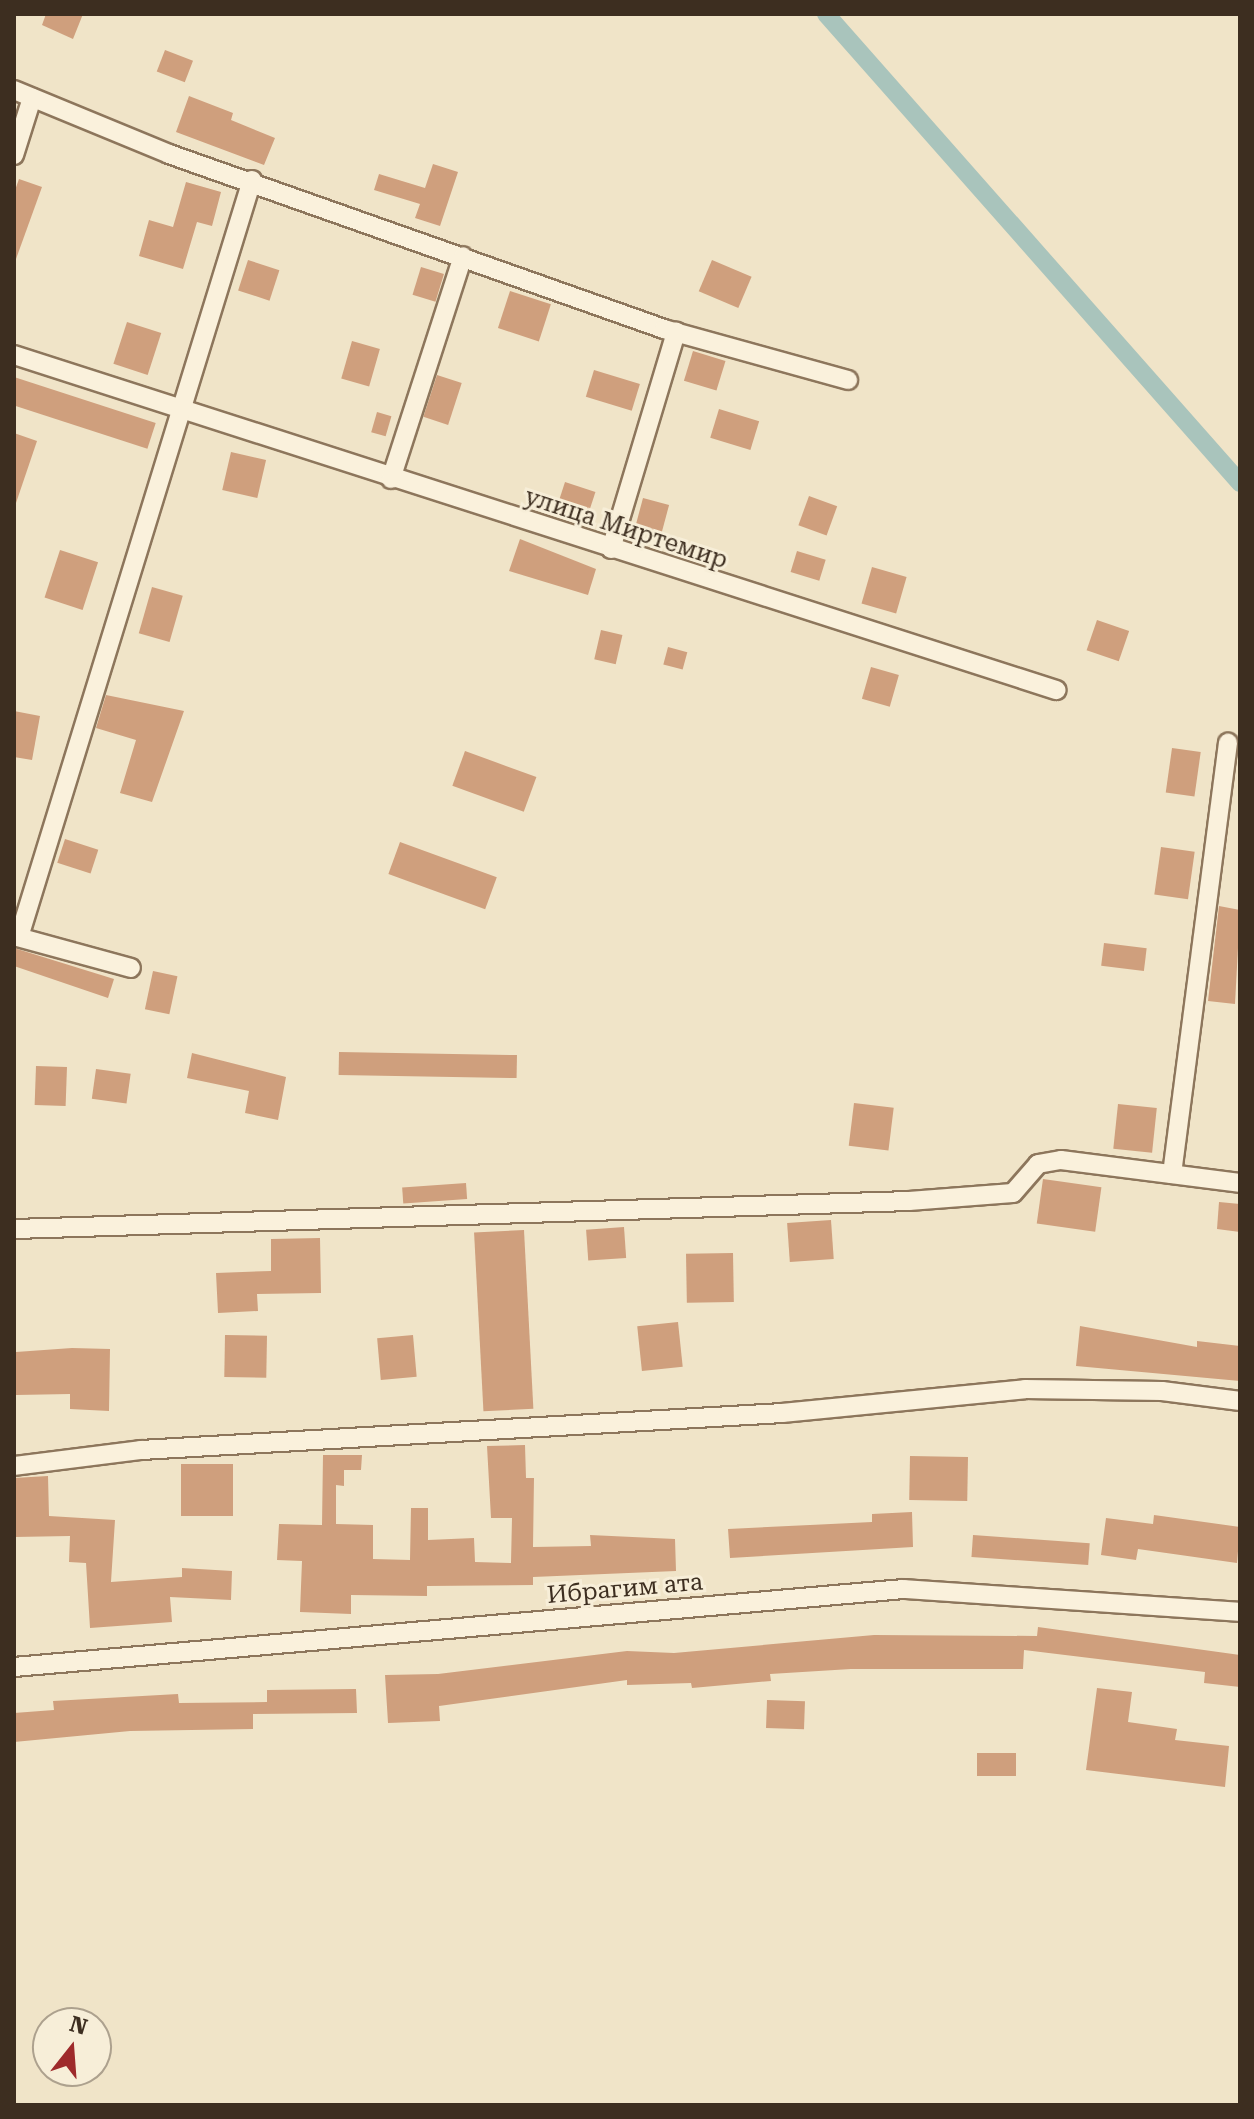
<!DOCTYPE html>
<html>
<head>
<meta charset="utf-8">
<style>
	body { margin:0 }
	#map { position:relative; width:1254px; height:2119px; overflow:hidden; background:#f0e4c8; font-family:"Roboto Serif",serif }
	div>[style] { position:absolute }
	.canal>* { height:18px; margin:-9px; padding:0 9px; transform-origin:9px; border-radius:9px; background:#a9c4bc }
	.building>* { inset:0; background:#cf9f7d; transform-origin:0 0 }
	.roads { filter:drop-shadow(2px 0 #8d765c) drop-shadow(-2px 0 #8d765c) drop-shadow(0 2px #8d765c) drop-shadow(0 -2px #8d765c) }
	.minor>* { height:18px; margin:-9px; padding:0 9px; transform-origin:9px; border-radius:9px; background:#faf1dc }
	span { translate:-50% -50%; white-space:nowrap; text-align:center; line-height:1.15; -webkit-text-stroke:6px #f7eed8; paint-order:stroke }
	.street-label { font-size:24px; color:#3d2e20 }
	.frame { position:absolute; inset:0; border:16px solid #3d2e20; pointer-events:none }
	.north { position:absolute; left:32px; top:2007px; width:80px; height:80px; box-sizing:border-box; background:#f7eed8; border:2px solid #ada18e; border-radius:50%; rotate:17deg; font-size:22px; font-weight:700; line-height:32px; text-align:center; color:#3d2e20 }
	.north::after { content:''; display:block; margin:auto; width:28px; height:36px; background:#9e2a2b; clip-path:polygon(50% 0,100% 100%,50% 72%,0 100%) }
</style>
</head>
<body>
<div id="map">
	<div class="canal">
		<i style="left:826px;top:14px;width:626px;rotate:48.56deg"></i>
	</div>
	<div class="building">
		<i style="clip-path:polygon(46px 14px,83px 14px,73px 39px,42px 25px)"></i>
		<i style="left:165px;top:50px;width:30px;height:23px;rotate:21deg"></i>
		<i style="clip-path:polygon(189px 96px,233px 113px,231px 120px,275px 138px,264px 165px,176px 132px)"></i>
		<i style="clip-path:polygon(433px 164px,458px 172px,440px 226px,415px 218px,420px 204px,374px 190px,379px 174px,425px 188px)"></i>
		<i style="clip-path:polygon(19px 179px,42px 187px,16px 259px,14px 193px)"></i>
		<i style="clip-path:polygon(186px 182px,221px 192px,212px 226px,197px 222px,183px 269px,139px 256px,149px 220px,173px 227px)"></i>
		<i style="left:248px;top:260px;width:33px;height:32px;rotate:18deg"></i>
		<i style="left:712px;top:260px;width:43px;height:34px;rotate:23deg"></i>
		<i style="left:421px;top:267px;width:24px;height:29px;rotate:17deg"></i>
		<i style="left:510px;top:291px;width:43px;height:39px;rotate:18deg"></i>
		<i style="left:127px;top:322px;width:36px;height:44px;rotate:18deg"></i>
		<i style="left:352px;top:341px;width:29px;height:39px;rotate:16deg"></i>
		<i style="left:693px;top:351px;width:34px;height:31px;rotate:17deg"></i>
		<i style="left:594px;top:370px;width:48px;height:28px;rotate:17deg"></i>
		<i style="left:437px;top:375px;width:26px;height:44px;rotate:18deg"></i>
		<i style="left:14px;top:377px;width:149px;height:27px;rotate:18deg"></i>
		<i style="left:719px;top:409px;width:42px;height:30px;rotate:17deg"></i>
		<i style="left:377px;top:412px;width:15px;height:21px;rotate:16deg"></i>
		<i style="clip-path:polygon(14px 433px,37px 441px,16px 503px,14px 503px)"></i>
		<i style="left:231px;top:452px;width:36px;height:39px;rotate:13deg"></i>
		<i style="left:565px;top:482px;width:32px;height:30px;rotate:18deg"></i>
		<i style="left:809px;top:496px;width:30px;height:31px;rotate:20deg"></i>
		<i style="left:643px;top:498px;width:27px;height:31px;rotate:15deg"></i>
		<i style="clip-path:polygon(520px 539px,596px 569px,588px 595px,509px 571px)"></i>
		<i style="left:60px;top:550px;width:40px;height:50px;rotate:18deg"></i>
		<i style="left:797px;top:551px;width:30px;height:22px;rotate:17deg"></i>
		<i style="left:872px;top:567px;width:36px;height:38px;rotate:16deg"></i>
		<i style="left:152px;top:587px;width:32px;height:48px;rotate:16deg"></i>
		<i style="left:1097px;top:620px;width:34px;height:32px;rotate:19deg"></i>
		<i style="left:601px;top:630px;width:22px;height:30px;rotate:13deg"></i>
		<i style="left:668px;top:647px;width:20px;height:18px;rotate:15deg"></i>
		<i style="left:871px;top:667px;width:29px;height:33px;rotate:16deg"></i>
		<i style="clip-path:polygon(106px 695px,184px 711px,152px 802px,120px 793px,136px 740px,96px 728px)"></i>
		<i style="clip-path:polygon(14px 711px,40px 716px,32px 760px,14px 757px)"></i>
		<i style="left:1172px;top:748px;width:29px;height:45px;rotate:8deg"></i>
		<i style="left:465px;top:751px;width:76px;height:37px;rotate:20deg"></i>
		<i style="left:65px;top:839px;width:35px;height:25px;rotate:18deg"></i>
		<i style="left:400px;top:842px;width:103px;height:34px;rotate:20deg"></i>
		<i style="left:1161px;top:847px;width:34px;height:48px;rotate:8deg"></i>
		<i style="clip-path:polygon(1219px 906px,1240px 910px,1235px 1004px,1208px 1001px)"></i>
		<i style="left:1104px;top:943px;width:43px;height:23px;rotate:7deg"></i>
		<i style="clip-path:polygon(14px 948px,114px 979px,108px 998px,14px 966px)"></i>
		<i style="left:153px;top:971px;width:25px;height:39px;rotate:12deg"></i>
		<i style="left:339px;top:1052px;width:178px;height:23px;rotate:1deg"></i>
		<i style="clip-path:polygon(192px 1053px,286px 1077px,278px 1120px,245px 1113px,249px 1091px,187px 1078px)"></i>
		<i style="left:36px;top:1066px;width:31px;height:39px;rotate:2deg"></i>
		<i style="left:96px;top:1069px;width:35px;height:30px;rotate:8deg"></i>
		<i style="left:854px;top:1103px;width:40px;height:43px;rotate:7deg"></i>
		<i style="left:1118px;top:1104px;width:39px;height:45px;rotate:6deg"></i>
		<i style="left:1043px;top:1179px;width:59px;height:45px;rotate:8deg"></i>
		<i style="left:466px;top:1183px;width:16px;height:64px;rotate:86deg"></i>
		<i style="clip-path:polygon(1219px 1202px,1240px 1204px,1240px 1232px,1217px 1229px)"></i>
		<i style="left:831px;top:1220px;width:39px;height:44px;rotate:86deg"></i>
		<i style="left:624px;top:1227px;width:31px;height:38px;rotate:86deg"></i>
		<i style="left:524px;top:1230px;width:179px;height:50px;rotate:87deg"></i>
		<i style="clip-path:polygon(320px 1238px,321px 1293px,257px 1294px,258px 1311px,218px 1313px,216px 1273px,271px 1271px,271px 1239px)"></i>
		<i style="left:733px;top:1253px;width:49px;height:47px;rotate:89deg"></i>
		<i style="left:678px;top:1322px;width:45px;height:41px;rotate:84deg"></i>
		<i style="clip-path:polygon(1080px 1326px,1197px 1347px,1197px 1341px,1240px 1346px,1240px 1381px,1076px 1366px)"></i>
		<i style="left:225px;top:1335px;width:42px;height:42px;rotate:1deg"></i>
		<i style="left:413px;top:1335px;width:42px;height:36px;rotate:85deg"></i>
		<i style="clip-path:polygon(72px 1348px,110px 1349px,109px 1411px,70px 1409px,70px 1394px,16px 1395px,16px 1352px)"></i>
		<i style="clip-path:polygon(525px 1445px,526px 1478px,534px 1478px,533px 1547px,591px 1546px,590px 1535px,675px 1539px,676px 1571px,533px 1577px,533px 1585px,427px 1586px,427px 1596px,351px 1595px,351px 1614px,300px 1612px,302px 1561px,277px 1560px,279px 1524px,322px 1525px,323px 1455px,362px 1455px,361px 1470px,344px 1470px,344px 1486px,336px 1485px,336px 1524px,373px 1525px,373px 1559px,410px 1560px,411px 1508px,428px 1508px,428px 1540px,474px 1538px,475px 1562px,511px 1563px,512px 1518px,491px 1518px,487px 1446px)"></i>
		<i style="left:910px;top:1456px;width:58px;height:44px;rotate:1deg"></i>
		<i style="left:181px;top:1464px;width:52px;height:52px"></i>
		<i style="clip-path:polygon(48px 1476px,49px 1516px,115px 1520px,111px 1582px,182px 1577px,182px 1568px,232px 1571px,231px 1600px,170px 1597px,172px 1622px,90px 1628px,86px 1563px,69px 1562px,70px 1536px,14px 1537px,14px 1478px)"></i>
		<i style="clip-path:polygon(912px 1512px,913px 1547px,730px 1558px,728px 1529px,872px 1522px,872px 1514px)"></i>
		<i style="clip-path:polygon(1154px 1515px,1240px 1527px,1237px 1563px,1138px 1549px,1136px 1560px,1101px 1555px,1106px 1518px,1153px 1524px)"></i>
		<i style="left:973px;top:1535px;width:117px;height:22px;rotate:4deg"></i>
		<i style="clip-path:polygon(1038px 1627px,1240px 1655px,1240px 1687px,1204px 1683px,1205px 1672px,1024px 1650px,1023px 1669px,851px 1669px,770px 1674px,771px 1681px,692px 1688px,691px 1683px,627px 1685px,627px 1680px,439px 1706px,440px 1721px,388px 1723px,385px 1675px,438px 1674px,627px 1651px,674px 1653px,874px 1635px,1037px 1636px)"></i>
		<i style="clip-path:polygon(1097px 1688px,1132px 1692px,1128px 1722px,1177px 1729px,1175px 1740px,1229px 1746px,1225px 1787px,1086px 1770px)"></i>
		<i style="clip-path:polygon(356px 1689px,357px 1713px,253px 1714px,253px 1729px,130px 1731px,14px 1742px,14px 1713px,54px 1710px,53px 1701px,178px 1694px,179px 1703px,267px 1702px,267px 1690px)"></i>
		<i style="left:767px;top:1700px;width:38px;height:28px;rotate:2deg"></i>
		<i style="left:977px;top:1753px;width:39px;height:23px"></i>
	</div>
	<div class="roads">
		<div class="minor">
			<i style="left:14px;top:90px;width:168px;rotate:22.4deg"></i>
			<i style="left:169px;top:154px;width:525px;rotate:19.47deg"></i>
			<i style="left:664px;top:329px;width:191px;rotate:15.5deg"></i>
			<i style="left:14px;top:155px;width:60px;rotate:-72.5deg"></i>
			<i style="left:14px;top:355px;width:1095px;rotate:17.82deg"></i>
			<i style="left:391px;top:479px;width:234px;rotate:-72.1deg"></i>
			<i style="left:611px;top:549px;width:227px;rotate:-73.3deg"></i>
			<i style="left:14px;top:936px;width:121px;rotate:15.3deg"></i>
			<i style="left:19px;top:937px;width:792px;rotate:-72.89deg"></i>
			<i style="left:1172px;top:1174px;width:435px;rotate:-82.6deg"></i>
			<i style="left:14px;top:1229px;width:895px;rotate:-1.79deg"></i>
			<i style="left:909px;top:1201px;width:104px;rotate:-4.4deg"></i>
			<i style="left:1013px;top:1193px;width:38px;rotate:-49deg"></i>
			<i style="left:1038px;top:1164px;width:23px;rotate:-10deg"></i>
			<i style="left:1061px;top:1160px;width:180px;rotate:7.3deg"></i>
			<i style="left:14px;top:1466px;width:128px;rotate:-7.2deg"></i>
			<i style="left:141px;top:1450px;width:642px;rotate:-3.3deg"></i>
			<i style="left:782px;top:1413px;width:244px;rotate:-5.6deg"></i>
			<i style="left:1025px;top:1389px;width:137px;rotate:0.8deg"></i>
			<i style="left:1162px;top:1391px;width:79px;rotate:7.3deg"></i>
			<i style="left:14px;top:1667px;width:893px;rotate:-5.01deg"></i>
			<i style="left:904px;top:1589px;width:337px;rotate:3.9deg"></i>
		</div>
	</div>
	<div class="street-label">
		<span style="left:626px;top:529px;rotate:18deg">улица Миртемир</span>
		<span style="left:625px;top:1589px;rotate:-5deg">Ибрагим ата</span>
	</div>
	<div class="frame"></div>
	<div class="north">N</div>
</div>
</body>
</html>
